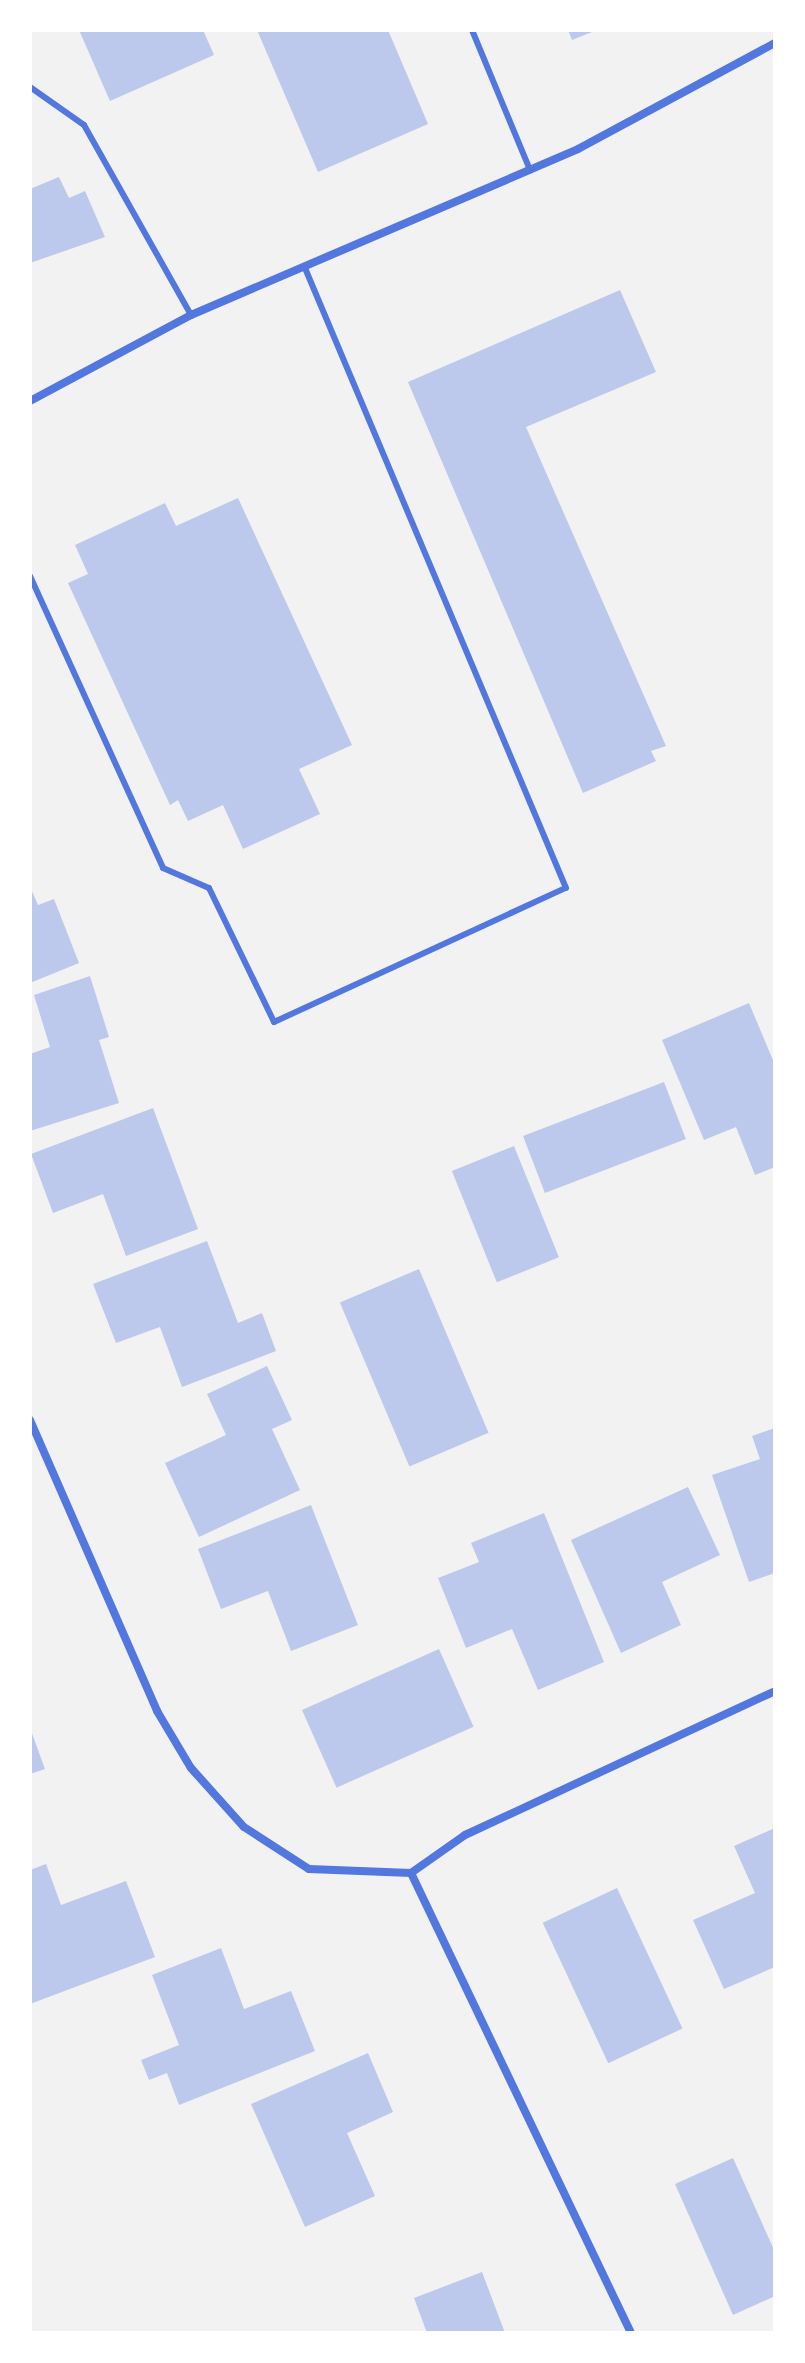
<!DOCTYPE html>
<html>
<head>
<meta charset="utf-8">
<style>
	body { margin:0 }
	#map { position:relative; width:805px; height:2363px; overflow:hidden; background:#f2f2f2; font-family:"Fira Sans Condensed",sans-serif }
	div>[style] { position:absolute }
	.building>* { inset:0; background:#bdc9ec; transform-origin:0 0 }
	.service>* { height:6px; margin:-3px; padding:0 3px; transform-origin:3px; border-radius:3px; background:#5277de }
	.minor>* { height:8px; margin:-4px; padding:0 4px; transform-origin:4px; border-radius:4px; background:#5277de }
	span { translate:-50% -50%; white-space:nowrap; text-align:center; line-height:1.15; -webkit-text-stroke:8px #fff; paint-order:stroke }
	.frame { position:absolute; inset:0; border:32px solid #fff; pointer-events:none }
</style>
</head>
<body>
<div id="map">
	<div class="building">
		<i style="clip-path:polygon(79px 30px,203px 30px,214px 55px,110px 101px)"></i>
		<i style="clip-path:polygon(257px 30px,388px 30px,428px 124px,318px 172px)"></i>
		<i style="clip-path:polygon(568px 30px,597px 30px,572px 40px)"></i>
		<i style="clip-path:polygon(59px 177px,69px 198px,85px 191px,105px 237px,30px 263px,30px 189px)"></i>
		<i style="clip-path:polygon(620px 290px,656px 372px,526px 427px,666px 746px,651px 751px,656px 761px,583px 793px,408px 382px)"></i>
		<i style="clip-path:polygon(238px 498px,352px 745px,299px 769px,320px 814px,243px 849px,223px 805px,188px 821px,178px 800px,170px 805px,68px 583px,88px 574px,75px 545px,165px 503px,176px 526px)"></i>
		<i style="clip-path:polygon(30px 887px,38px 905px,54px 899px,79px 963px,30px 983px)"></i>
		<i style="clip-path:polygon(90px 976px,109px 1037px,99px 1040px,119px 1103px,30px 1131px,30px 1054px,50px 1047px,34px 995px)"></i>
		<i style="clip-path:polygon(749px 1003px,775px 1065px,775px 1167px,755px 1175px,736px 1127px,704px 1140px,662px 1040px)"></i>
		<i style="left:664px;top:1082px;width:61px;height:151px;rotate:69deg"></i>
		<i style="clip-path:polygon(153px 1108px,198px 1229px,126px 1256px,103px 1194px,53px 1213px,31px 1154px)"></i>
		<i style="left:514px;top:1146px;width:120px;height:67px;rotate:68deg"></i>
		<i style="clip-path:polygon(207px 1241px,238px 1323px,262px 1313px,276px 1351px,182px 1387px,160px 1327px,116px 1343px,93px 1284px)"></i>
		<i style="left:419px;top:1269px;width:178px;height:86px;rotate:67deg"></i>
		<i style="clip-path:polygon(267px 1366px,292px 1420px,272px 1429px,300px 1490px,199px 1537px,165px 1463px,226px 1435px,207px 1394px)"></i>
		<i style="clip-path:polygon(775px 1428px,775px 1573px,749px 1582px,712px 1475px,760px 1459px,752px 1436px)"></i>
		<i style="clip-path:polygon(688px 1487px,720px 1555px,662px 1582px,681px 1625px,621px 1653px,571px 1540px)"></i>
		<i style="clip-path:polygon(311px 1505px,358px 1625px,291px 1651px,268px 1591px,221px 1609px,198px 1549px)"></i>
		<i style="clip-path:polygon(544px 1513px,604px 1662px,538px 1690px,512px 1629px,466px 1648px,438px 1578px,479px 1562px,471px 1543px)"></i>
		<i style="left:439px;top:1649px;width:85px;height:150px;rotate:66deg"></i>
		<i style="clip-path:polygon(30px 1728px,45px 1769px,30px 1774px)"></i>
		<i style="clip-path:polygon(775px 1828px,775px 1967px,724px 1989px,693px 1920px,755px 1893px,734px 1846px)"></i>
		<i style="clip-path:polygon(46px 1864px,61px 1905px,126px 1881px,155px 1957px,30px 2004px,30px 1870px)"></i>
		<i style="left:617px;top:1888px;width:155px;height:82px;rotate:65deg"></i>
		<i style="clip-path:polygon(221px 1948px,244px 2009px,291px 1991px,315px 2051px,179px 2105px,167px 2073px,149px 2080px,141px 2060px,179px 2045px,152px 1975px)"></i>
		<i style="clip-path:polygon(368px 2053px,393px 2112px,347px 2133px,375px 2196px,305px 2227px,251px 2104px)"></i>
		<i style="clip-path:polygon(733px 2158px,775px 2252px,775px 2296px,733px 2315px,675px 2184px)"></i>
		<i style="clip-path:polygon(482px 2272px,505px 2333px,427px 2333px,414px 2298px)"></i>
	</div>
	<div class="service">
		<i style="left:472px;top:30px;width:152px;rotate:67.5deg"></i>
		<i style="left:30px;top:87px;width:66px;rotate:35.1deg"></i>
		<i style="left:84px;top:125px;width:218px;rotate:60.6deg"></i>
		<i style="left:30px;top:576px;width:321px;rotate:65.5deg"></i>
		<i style="left:163px;top:868px;width:50px;rotate:23.5deg"></i>
		<i style="left:209px;top:888px;width:149px;rotate:64.1deg"></i>
		<i style="left:274px;top:1022px;width:321px;rotate:-24.7deg"></i>
		<i style="left:566px;top:888px;width:673px;rotate:-112.83deg"></i>
	</div>
	<div class="minor">
		<i style="left:30px;top:401px;width:183px;rotate:-28.1deg"></i>
		<i style="left:191px;top:315px;width:421px;rotate:-23.2deg"></i>
		<i style="left:578px;top:149px;width:224px;rotate:-28.3deg"></i>
		<i style="left:30px;top:1420px;width:318px;rotate:66.4deg"></i>
		<i style="left:157px;top:1711px;width:66px;rotate:59.2deg"></i>
		<i style="left:191px;top:1768px;width:79px;rotate:48.1deg"></i>
		<i style="left:244px;top:1827px;width:77px;rotate:32.9deg"></i>
		<i style="left:309px;top:1869px;width:102px;rotate:2.2deg"></i>
		<i style="left:411px;top:1873px;width:510px;rotate:64.44deg"></i>
		<i style="left:411px;top:1873px;width:66px;rotate:-35.1deg"></i>
		<i style="left:465px;top:1835px;width:342px;rotate:-24.9deg"></i>
	</div>
	<div class="frame"></div>
</div>
</body>
</html>
